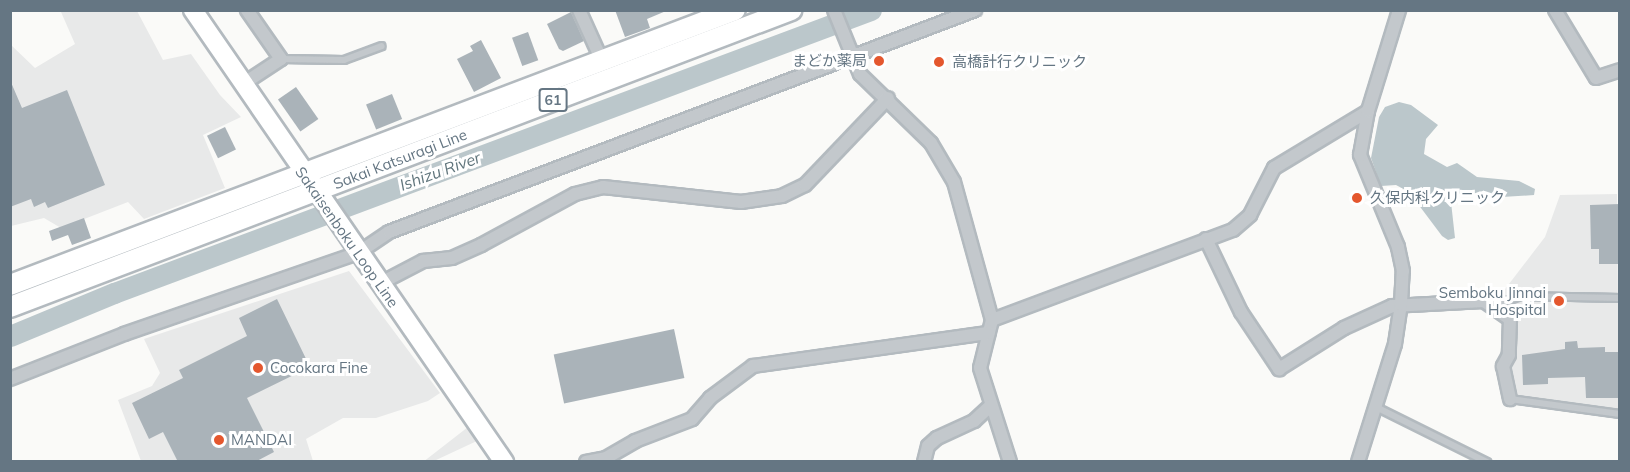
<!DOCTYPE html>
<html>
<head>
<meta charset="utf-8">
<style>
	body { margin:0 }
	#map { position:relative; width:1630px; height:472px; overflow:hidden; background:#fafaf8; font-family:Mulish,"Noto Sans JP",sans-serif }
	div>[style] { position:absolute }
	.built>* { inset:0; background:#e8e9e9 }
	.water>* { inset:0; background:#bbc7cb }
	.river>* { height:21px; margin:-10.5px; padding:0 10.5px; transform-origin:10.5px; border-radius:10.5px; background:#bbc7cb }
	.building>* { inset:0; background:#aab3b9; transform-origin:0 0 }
	.roads { filter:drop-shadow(2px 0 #b3babf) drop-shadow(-2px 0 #b3babf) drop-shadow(0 2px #b3babf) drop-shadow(0 -2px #b3babf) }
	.lane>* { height:6px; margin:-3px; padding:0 3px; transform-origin:3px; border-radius:3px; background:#c3c8cc }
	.street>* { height:12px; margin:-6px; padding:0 6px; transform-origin:6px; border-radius:6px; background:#c3c8cc }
	.secondary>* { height:18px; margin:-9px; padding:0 9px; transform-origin:9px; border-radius:9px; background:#fff }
	.primary>* { height:20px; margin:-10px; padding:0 10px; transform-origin:10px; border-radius:10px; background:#fff }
	.dots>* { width:16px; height:16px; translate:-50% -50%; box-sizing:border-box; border:3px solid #fff; border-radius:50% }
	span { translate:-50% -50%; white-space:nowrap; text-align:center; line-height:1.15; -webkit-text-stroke:6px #fff; paint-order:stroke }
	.shield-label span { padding:2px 4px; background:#fff; border:2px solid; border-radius:4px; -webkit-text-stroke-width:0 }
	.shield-label { font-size:14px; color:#657683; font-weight:700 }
	.poi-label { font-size:15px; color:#657683 }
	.right { translate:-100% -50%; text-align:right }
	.left { translate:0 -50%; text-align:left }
	.street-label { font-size:15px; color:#657683 }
	.water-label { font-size:16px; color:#60757c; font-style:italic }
	.frame { position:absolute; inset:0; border:12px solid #657683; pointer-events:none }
</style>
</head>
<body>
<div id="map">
	<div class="built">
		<i style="clip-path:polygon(137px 11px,163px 60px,191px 54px,220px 95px,241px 117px,203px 135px,225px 188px,144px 219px,128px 202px,61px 228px,44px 218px,11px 226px,10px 44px,35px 68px,75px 44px,61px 12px)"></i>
		<i style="clip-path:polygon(1617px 194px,1619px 409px,1513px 394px,1507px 370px,1513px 357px,1516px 317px,1500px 306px,1499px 297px,1545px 237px,1560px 195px)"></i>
		<i style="clip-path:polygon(349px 271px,440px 393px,428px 401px,376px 418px,343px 418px,306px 439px,313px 461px,321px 462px,141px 461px,118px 400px,152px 386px,160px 373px,144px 339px)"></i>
		<i style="clip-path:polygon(468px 427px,479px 440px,434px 461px,423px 462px)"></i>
	</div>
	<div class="water">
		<i style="clip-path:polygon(1399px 102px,1411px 105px,1438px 125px,1426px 139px,1424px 154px,1447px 167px,1457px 163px,1477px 177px,1519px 181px,1535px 189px,1534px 195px,1502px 197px,1461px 192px,1451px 202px,1455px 238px,1448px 240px,1442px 236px,1409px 192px,1396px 185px,1381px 186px,1371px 158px,1379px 117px,1385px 107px)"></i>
	</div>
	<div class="river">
		<i style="left:10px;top:336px;width:113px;rotate:-22.5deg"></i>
		<i style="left:114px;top:293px;width:808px;rotate:-20.5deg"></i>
	</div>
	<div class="building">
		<i style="clip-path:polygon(615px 10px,666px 10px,666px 11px,647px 19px,650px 28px,625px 37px)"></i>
		<i style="clip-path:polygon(571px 12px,584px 41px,563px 51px,559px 49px,547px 24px)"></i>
		<i style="left:528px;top:32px;width:30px;height:17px;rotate:70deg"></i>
		<i style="clip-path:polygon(481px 40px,501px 78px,474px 92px,457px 59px,473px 51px,470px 46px)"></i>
		<i style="clip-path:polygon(10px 80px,22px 108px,67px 90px,105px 185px,48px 208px,45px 202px,34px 207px,31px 199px,10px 207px)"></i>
		<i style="left:296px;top:87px;width:39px;height:22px;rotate:55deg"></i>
		<i style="left:392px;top:94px;width:27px;height:28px;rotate:68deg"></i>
		<i style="left:225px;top:127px;width:25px;height:20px;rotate:64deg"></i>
		<i style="clip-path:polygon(1620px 204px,1620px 264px,1599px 264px,1599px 249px,1591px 249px,1590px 205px)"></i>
		<i style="clip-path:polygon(84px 218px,91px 238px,72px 245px,68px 235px,52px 241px,49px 231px)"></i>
		<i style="clip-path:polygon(277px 299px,310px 367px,247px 398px,274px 452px,255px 462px,178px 462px,163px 432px,149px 439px,132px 403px,183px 378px,179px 370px,247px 336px,239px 318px)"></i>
		<i style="left:674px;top:329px;width:50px;height:123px;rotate:78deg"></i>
		<i style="clip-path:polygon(1577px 341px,1578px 348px,1605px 347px,1605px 352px,1620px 352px,1620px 398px,1586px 398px,1585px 377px,1548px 378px,1548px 384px,1523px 385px,1522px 355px,1565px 349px,1565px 342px)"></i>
	</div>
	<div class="roads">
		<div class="lane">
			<i style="left:281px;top:59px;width:63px;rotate:0.9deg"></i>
			<i style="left:344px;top:60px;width:40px;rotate:-20.2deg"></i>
			<i style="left:1493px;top:306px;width:29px;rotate:-20deg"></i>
			<i style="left:1520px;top:296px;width:100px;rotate:1.1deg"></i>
			<i style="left:1510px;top:399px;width:111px;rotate:7.8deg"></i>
			<i style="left:1378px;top:408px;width:122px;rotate:26.4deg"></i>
		</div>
		<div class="street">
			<i style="left:579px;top:10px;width:56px;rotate:65.7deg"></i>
			<i style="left:834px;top:10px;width:69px;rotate:67.9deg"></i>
			<i style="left:860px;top:74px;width:99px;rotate:44.2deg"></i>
			<i style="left:931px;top:143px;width:45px;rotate:59.5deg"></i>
			<i style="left:954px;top:182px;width:143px;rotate:74.6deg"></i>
			<i style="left:992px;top:320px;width:49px;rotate:104deg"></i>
			<i style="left:980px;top:368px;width:99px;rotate:72.3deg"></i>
			<i style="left:1555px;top:10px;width:79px;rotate:58.9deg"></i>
			<i style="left:1596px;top:78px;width:25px;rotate:-18deg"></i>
			<i style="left:243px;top:84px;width:45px;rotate:-33.3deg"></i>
			<i style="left:281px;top:59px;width:60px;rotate:-124.8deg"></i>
			<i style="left:1206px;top:239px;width:81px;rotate:64.4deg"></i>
			<i style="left:1241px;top:312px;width:69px;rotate:56.3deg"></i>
			<i style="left:1279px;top:369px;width:77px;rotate:-32.2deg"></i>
			<i style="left:1344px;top:328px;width:53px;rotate:-24.6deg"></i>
			<i style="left:1392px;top:306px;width:92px;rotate:-3.1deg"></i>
			<i style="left:1484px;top:301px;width:32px;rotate:35deg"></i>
			<i style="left:1510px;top:319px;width:36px;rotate:92deg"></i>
			<i style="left:1509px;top:355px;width:13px;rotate:119deg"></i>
			<i style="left:1503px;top:366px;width:34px;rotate:78deg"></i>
			<i style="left:379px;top:284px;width:50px;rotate:-27.6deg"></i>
			<i style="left:423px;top:261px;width:29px;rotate:-6deg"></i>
			<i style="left:452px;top:258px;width:32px;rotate:-24deg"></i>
			<i style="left:481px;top:245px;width:107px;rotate:-28.5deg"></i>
			<i style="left:575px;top:194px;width:29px;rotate:-14deg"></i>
			<i style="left:603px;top:187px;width:139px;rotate:6.2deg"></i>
			<i style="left:741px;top:202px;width:41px;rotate:-8.3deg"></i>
			<i style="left:782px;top:196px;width:25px;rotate:-26deg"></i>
			<i style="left:805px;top:185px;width:120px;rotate:-46.3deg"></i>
			<i style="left:992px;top:320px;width:257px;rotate:-20.5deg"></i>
			<i style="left:1233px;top:230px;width:23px;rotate:-41deg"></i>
			<i style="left:1250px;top:215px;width:53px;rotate:-62.9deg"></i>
			<i style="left:1274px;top:168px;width:110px;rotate:-31.2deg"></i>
			<i style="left:10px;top:379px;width:123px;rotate:-21.5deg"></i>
			<i style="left:124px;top:334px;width:248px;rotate:-19.1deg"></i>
			<i style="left:358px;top:253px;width:37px;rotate:-34deg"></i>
			<i style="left:389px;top:232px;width:627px;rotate:-20.75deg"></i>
			<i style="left:586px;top:462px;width:20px;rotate:-11deg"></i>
			<i style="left:606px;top:458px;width:34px;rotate:-30deg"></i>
			<i style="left:635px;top:441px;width:61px;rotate:-21.1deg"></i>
			<i style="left:692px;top:419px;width:28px;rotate:-49deg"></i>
			<i style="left:710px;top:398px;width:54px;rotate:-36.7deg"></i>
			<i style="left:753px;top:366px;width:238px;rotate:-8deg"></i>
			<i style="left:924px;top:462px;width:16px;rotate:-76deg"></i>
			<i style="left:928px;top:446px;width:12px;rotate:-42deg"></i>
			<i style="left:937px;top:438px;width:41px;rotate:-24.7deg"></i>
			<i style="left:974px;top:421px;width:23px;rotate:-43deg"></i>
			<i style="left:1358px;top:462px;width:124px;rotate:-72.6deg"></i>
			<i style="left:1395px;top:344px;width:40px;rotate:-81.5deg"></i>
			<i style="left:1401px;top:304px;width:33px;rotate:-87deg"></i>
			<i style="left:1403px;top:271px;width:25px;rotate:-102deg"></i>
			<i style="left:1398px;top:247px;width:100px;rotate:-112.4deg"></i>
			<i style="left:1360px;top:155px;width:45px;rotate:-79.7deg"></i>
			<i style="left:1368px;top:111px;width:106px;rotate:-72.9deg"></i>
		</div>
		<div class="secondary">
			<i style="left:193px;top:10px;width:549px;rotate:55.47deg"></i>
		</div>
		<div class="primary">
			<i style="left:10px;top:285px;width:775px;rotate:-20.77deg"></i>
			<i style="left:10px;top:307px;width:836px;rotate:-20.82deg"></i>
		</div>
	</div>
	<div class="dots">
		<i style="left:879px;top:61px;background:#e4572e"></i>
		<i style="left:939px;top:62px;background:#e4572e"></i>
		<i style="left:1357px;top:198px;background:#e4572e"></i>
		<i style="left:1559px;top:301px;background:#e4572e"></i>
		<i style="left:258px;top:368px;background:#e4572e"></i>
		<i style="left:219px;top:440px;background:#e4572e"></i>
	</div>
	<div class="shield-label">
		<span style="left:553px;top:100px">61</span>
	</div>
	<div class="poi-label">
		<span class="right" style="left:867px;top:61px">まどか薬局</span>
		<span class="left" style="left:952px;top:62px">高橋計行クリニック</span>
		<span class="left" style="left:1370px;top:198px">久保内科クリニック</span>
		<span class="right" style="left:1546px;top:301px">Semboku Jinnai<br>Hospital</span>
		<span class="left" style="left:270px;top:368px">Cocokara Fine</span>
		<span class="left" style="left:231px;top:440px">MANDAI</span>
	</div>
	<div class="street-label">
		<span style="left:400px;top:159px;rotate:-21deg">Sakai Katsuragi Line</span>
		<span style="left:347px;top:237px;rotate:55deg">Sakaisenboku Loop Line</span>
	</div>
	<div class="water-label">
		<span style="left:440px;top:171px;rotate:-20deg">Ishizu River</span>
	</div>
	<div class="frame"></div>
</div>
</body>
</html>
